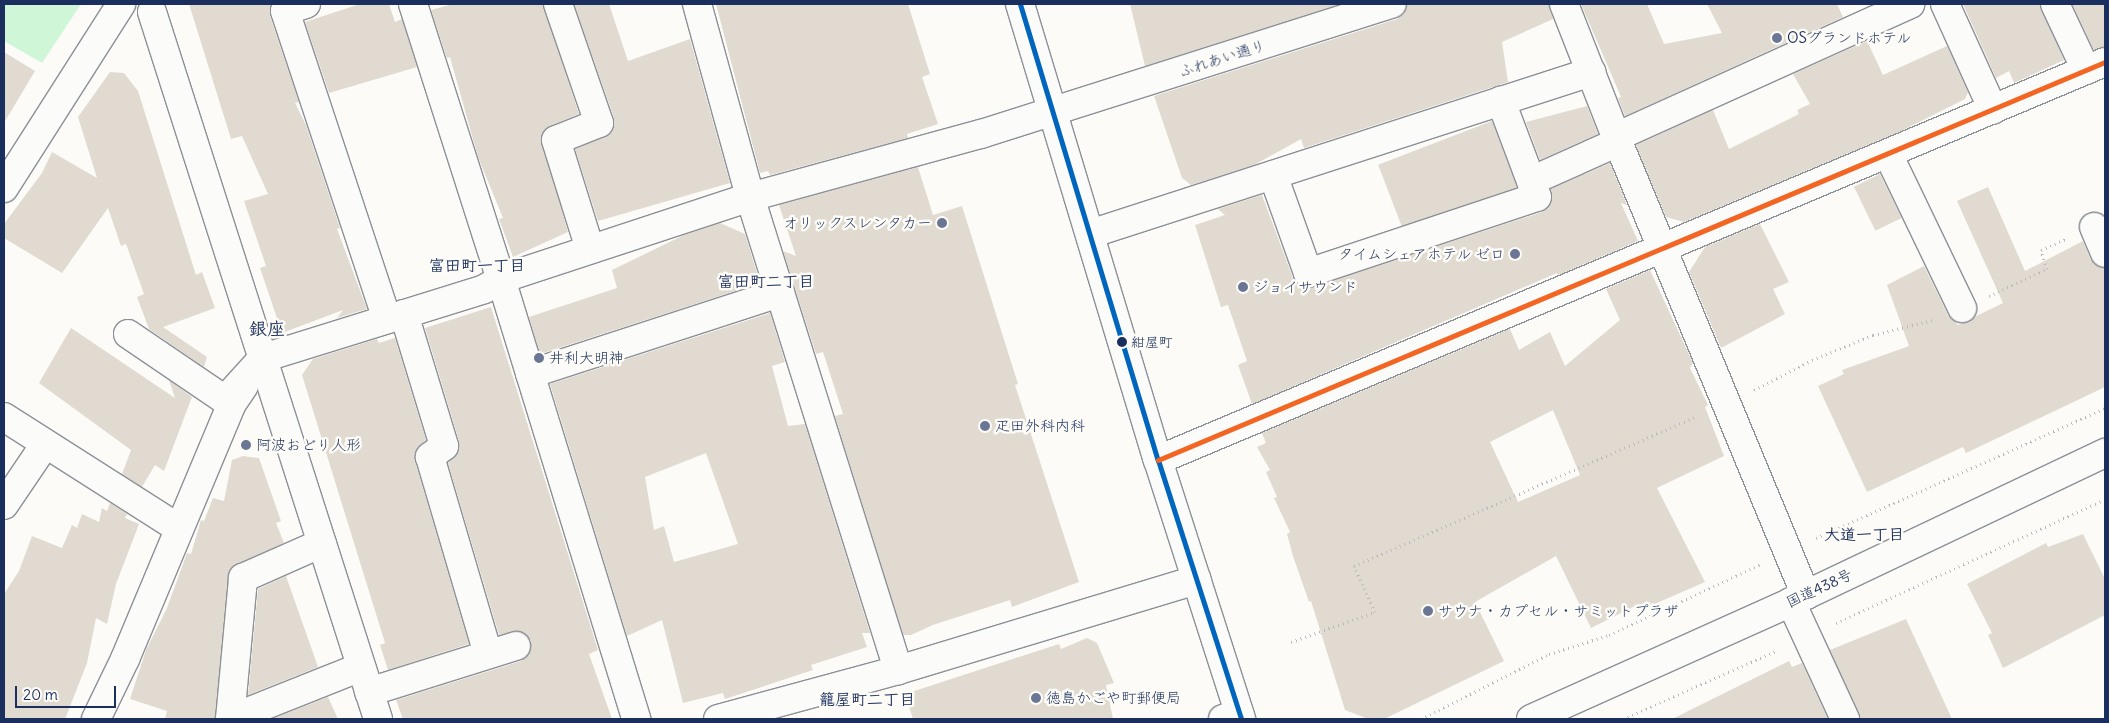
<!DOCTYPE html>
<html>
<head>
<meta charset="utf-8">
<style>
	body { margin:0 }
	#map { position:relative; width:2109px; height:723px; overflow:hidden; background:#fcfbf8; font-family:Delius,"Klee One",sans-serif }
	div>[style] { position:absolute }
	.green>* { inset:0; background:#cff6d7 }
	.building>* { inset:0; background:#e1dad0; transform-origin:0 0 }
	.path>* { height:3px; margin-top:-1.5px; transform-origin:0; background:repeating-linear-gradient(90deg,#b6b9bd 0 1px,transparent 0 5px) }
	.roads { filter:drop-shadow(1px 0 #8c9097) drop-shadow(-1px 0 #8c9097) drop-shadow(0 1px #8c9097) drop-shadow(0 -1px #8c9097) }
	.minor>* { height:28px; margin:-14px; padding:0 14px; transform-origin:14px; border-radius:14px; background:#fbfbf9 }
	.major>* { height:28px; margin:-14px; padding:0 14px; transform-origin:14px; border-radius:14px; background:#fbfbf9 }
	.highway>* { height:28px; margin:-14px; padding:0 14px; transform-origin:14px; border-radius:14px; background:#fbfbf9 }
	.bus-1>* { height:5px; margin:-2.5px; padding:0 2.5px; transform-origin:2.5px; border-radius:2.5px; background:#0065bd }
	.bus-2>* { height:5px; margin:-2.5px; padding:0 2.5px; transform-origin:2.5px; border-radius:2.5px; background:#f26522 }
	.dots>* { width:14px; height:14px; translate:-50% -50%; box-sizing:border-box; border:2px solid #fdfcf7; border-radius:50% }
	span { translate:-50% -50%; white-space:nowrap; text-align:center; line-height:1.15; -webkit-text-stroke:5px #fdfcf7; paint-order:stroke }
	.bus-label { font-size:14px; color:#1b2f5e }
	.left { translate:0 -50%; text-align:left }
	.poi-label { font-size:15px; color:#1b2f5e }
	.right { translate:-100% -50%; text-align:right }
	.street-label { font-size:15px; color:#1b2f5e }
	.neighbourhood-label { font-size:16px; color:#1b2f5e; font-weight:700 }
	.quarter-label { font-size:18px; color:#1b2f5e; font-weight:700 }
	.frame { position:absolute; inset:0; border:5px solid #1b2f5e; pointer-events:none }
	.scale { position:absolute; left:15px; top:686px; width:101px; height:22px; box-sizing:border-box; border:2px solid #1b2f5e; border-top:0; padding-left:6px; font-size:15px; line-height:18px; white-space:nowrap; color:#1b2f5e; -webkit-text-stroke:4px #fdfcf7; paint-order:stroke }
</style>
</head>
<body>
<div id="map">
	<div class="green">
		<i style="clip-path:polygon(4px 4px,81px 4px,42px 63px,4px 41px)"></i>
	</div>
	<div class="building">
		<i style="clip-path:polygon(189px 4px,272px 4px,270px 16px,299px 102px,295px 103px,306px 125px,340px 228px,337px 229px,367px 309px,337px 318px,343px 310px,282px 333px,260px 268px,266px 266px,244px 201px,268px 194px,242px 136px,231px 139px)"></i>
		<i style="clip-path:polygon(360px 4px,389px 4px,395px 22px,402px 19px,417px 67px,329px 93px,305px 22px)"></i>
		<i style="clip-path:polygon(453px 4px,543px 4px,579px 114px,550px 126px,541px 137px,568px 232px,513px 257px,499px 219px,503px 218px,478px 157px,450px 57px,447px 58px,431px 10px)"></i>
		<i style="clip-path:polygon(574px 4px,609px 4px,628px 61px,690px 39px,730px 183px,598px 221px,575px 149px,611px 133px,614px 118px)"></i>
		<i style="clip-path:polygon(716px 4px,908px 4px,930px 74px,922px 77px,938px 124px,907px 134px,908px 138px,770px 175px,768px 171px,760px 173px)"></i>
		<i style="clip-path:polygon(1130px 4px,1341px 4px,1145px 66px)"></i>
		<i style="clip-path:polygon(1407px 4px,1549px 4px,1553px 19px,1502px 42px,1508px 82px,1304px 148px,1301px 139px,1254px 165px,1191px 185px,1182px 178px,1154px 96px,1397px 19px,1404px 14px)"></i>
		<i style="clip-path:polygon(1581px 4px,1647px 4px,1664px 44px,1722px 33px,1707px 4px,1837px 4px,1843px 17px,1625px 116px,1618px 98px,1621px 97px)"></i>
		<i style="clip-path:polygon(1963px 4px,2040px 4px,2064px 60px,2014px 83px,2009px 71px,1996px 78px)"></i>
		<i style="clip-path:polygon(2072px 4px,2105px 4px,2105px 47px,2094px 50px)"></i>
		<i style="clip-path:polygon(1867px 41px,1883px 75px,1947px 46px,1968px 92px,1965px 99px,1901px 131px,1684px 222px,1666px 217px,1636px 145px,1713px 110px,1729px 149px,1799px 114px,1797px 110px,1810px 104px,1793px 74px)"></i>
		<i style="clip-path:polygon(4px 52px,35px 71px,4px 123px)"></i>
		<i style="clip-path:polygon(110px 72px,124px 73px,138px 91px,196px 275px,202px 272px,215px 308px,163px 327px,207px 357px,204px 367px,149px 329px,137px 297px,144px 294px,126px 244px,121px 246px,108px 208px,62px 273px,4px 238px,4px 224px,42px 173px,52px 152px,97px 178px,78px 117px)"></i>
		<i style="clip-path:polygon(1587px 106px,1598px 134px,1540px 160px,1526px 122px)"></i>
		<i style="left:1492px;top:121px;width:71px;height:122px;rotate:69deg"></i>
		<i style="clip-path:polygon(1610px 163px,1627px 205px,1621px 203px,1638px 241px,1558px 275px,1557px 273px,1252px 404px,1238px 365px,1247px 361px,1228px 305px,1221px 307px,1195px 225px,1225px 215px,1218px 209px,1262px 195px,1293px 278px,1304px 290px,1542px 212px,1552px 200px,1551px 189px)"></i>
		<i style="clip-path:polygon(918px 167px,933px 215px,962px 206px,1018px 384px,1015px 385px,1079px 582px,1012px 607px,1010px 600px,933px 625px,911px 635px,903px 635px,835px 416px,843px 414px,823px 352px,816px 354px,783px 251px,796px 256px,779px 205px)"></i>
		<i style="left:1880px;top:174px;width:49px;height:29px;rotate:64deg"></i>
		<i style="clip-path:polygon(1988px 187px,2025px 271px,2083px 241px,2091px 260px,2104px 268px,2105px 387px,1966px 453px,1963px 447px,1867px 492px,1818px 386px,1844px 374px,1842px 370px,1909px 346px,1887px 285px,1924px 266px,1948px 315px,1958px 325px,2003px 303px,1957px 201px)"></i>
		<i style="clip-path:polygon(720px 223px,745px 234px,760px 283px,540px 354px,529px 317px,617px 288px,612px 270px,684px 235px)"></i>
		<i style="clip-path:polygon(1760px 224px,1789px 282px,1773px 289px,1785px 314px,1721px 348px,1689px 272px,1705px 247px)"></i>
		<i style="clip-path:polygon(evenodd,1650px 270px,1693px 363px,1690px 368px,1708px 405px,1705px 407px,1724px 456px,1657px 488px,1705px 582px,1641px 610px,1639px 604px,1591px 628px,1556px 556px,1475px 602px,1504px 661px,1384px 719px,1368px 719px,1345px 710px,1311px 601px,1309px 602px,1293px 556px,1287px 534px,1290px 532px,1274px 498px,1277px 497px,1266px 472px,1270px 470px,1257px 447px,1266px 443px,1262px 433px,1510px 329px,1519px 350px,1550px 332px,1565px 366px,1620px 320px,1606px 289px,1650px 270px,1553px 410px,1580px 475px,1518px 502px,1490px 442px,1553px 410px)"></i>
		<i style="clip-path:polygon(491px 307px,598px 650px,589px 654px,612px 719px,403px 719px,396px 700px,521px 661px,531px 650px,531px 641px,520px 631px,499px 635px,448px 463px,459px 451px,459px 441px,425px 328px)"></i>
		<i style="clip-path:polygon(evenodd,770px 313px,785px 362px,772px 366px,788px 426px,805px 424px,870px 633px,862px 633px,867px 647px,811px 665px,813px 670px,725px 699px,723px 693px,683px 703px,662px 620px,627px 636px,550px 384px,770px 313px,706px 453px,738px 544px,674px 562px,664px 526px,654px 530px,645px 477px,706px 453px)"></i>
		<i style="clip-path:polygon(71px 328px,175px 398px,169px 380px,192px 397px,164px 471px,155px 465px,142px 487px,122px 474px,131px 450px,39px 383px)"></i>
		<i style="clip-path:polygon(395px 338px,426px 440px,415px 452px,415px 461px,469px 644px,388px 670px,380px 645px,385px 643px,302px 375px,313px 359px,377px 339px,379px 343px)"></i>
		<i style="clip-path:polygon(243px 456px,259px 458px,281px 521px,276px 523px,284px 543px,230px 569px,215px 719px,165px 719px,167px 711px,130px 699px,146px 650px,167px 608px,187px 553px,191px 554px,201px 520px,204px 521px,213px 498px,224px 501px,232px 460px)"></i>
		<i style="clip-path:polygon(110px 503px,127px 514px,125px 518px,139px 524px,116px 584px,107px 624px,96px 618px,87px 663px,65px 719px,4px 719px,4px 594px,19px 571px,32px 536px,62px 548px,72px 525px,77px 528px,82px 514px,99px 522px,102px 508px,107px 511px)"></i>
		<i style="clip-path:polygon(2083px 534px,2105px 579px,2105px 615px,2003px 668px,1988px 635px,1992px 633px,1967px 584px,2046px 543px,2048px 547px)"></i>
		<i style="clip-path:polygon(286px 576px,318px 667px,248px 695px,258px 589px)"></i>
		<i style="clip-path:polygon(1906px 619px,1952px 719px,1860px 719px,1830px 650px)"></i>
		<i style="clip-path:polygon(1087px 638px,1097px 643px,1114px 683px,1106px 685px,1113px 719px,913px 719px,905px 694px,1059px 644px,1061px 649px)"></i>
		<i style="clip-path:polygon(1789px 661px,1792px 667px,1802px 663px,1828px 719px,1672px 719px)"></i>
		<i style="clip-path:polygon(328px 697px,338px 719px,272px 719px)"></i>
	</div>
	<div class="path">
		<i style="left:1989px;top:296px;width:64px;rotate:-25deg"></i>
		<i style="left:2047px;top:269px;width:20px;rotate:-108deg"></i>
		<i style="left:2041px;top:250px;width:27px;rotate:-24deg"></i>
		<i style="left:1754px;top:390px;width:65px;rotate:-27.3deg"></i>
		<i style="left:1812px;top:360px;width:66px;rotate:-22.3deg"></i>
		<i style="left:1873px;top:335px;width:62px;rotate:-14deg"></i>
		<i style="left:1816px;top:538px;width:317px;rotate:-24.2deg"></i>
		<i style="left:1836px;top:623px;width:296px;rotate:-24.7deg"></i>
		<i style="left:1291px;top:642px;width:89px;rotate:-19.7deg"></i>
		<i style="left:1375px;top:612px;width:51px;rotate:-114.5deg"></i>
		<i style="left:1354px;top:566px;width:375px;rotate:-23.6deg"></i>
		<i style="left:1421px;top:719px;width:144px;rotate:-26.9deg"></i>
		<i style="left:1549px;top:654px;width:63px;rotate:-17.6deg"></i>
		<i style="left:1609px;top:635px;width:168px;rotate:-25deg"></i>
		<i style="left:1623px;top:719px;width:170px;rotate:-24deg"></i>
	</div>
	<div class="roads">
		<div class="minor">
			<i style="left:306px;top:4px;width:22px;rotate:162deg"></i>
			<i style="left:285px;top:11px;width:324px;rotate:71.7deg"></i>
			<i style="left:413px;top:4px;width:289px;rotate:72.3deg"></i>
			<i style="left:501px;top:279px;width:460px;rotate:72.9deg"></i>
			<i style="left:558px;top:4px;width:126px;rotate:71deg"></i>
			<i style="left:599px;top:123px;width:46px;rotate:158.4deg"></i>
			<i style="left:556px;top:140px;width:114px;rotate:72.7deg"></i>
			<i style="left:697px;top:4px;width:200px;rotate:74.6deg"></i>
			<i style="left:750px;top:197px;width:496px;rotate:72.6deg"></i>
			<i style="left:1564px;top:4px;width:143px;rotate:68.6deg"></i>
			<i style="left:1616px;top:137px;width:496px;rotate:67.5deg"></i>
			<i style="left:1945px;top:4px;width:116px;rotate:65.6deg"></i>
			<i style="left:2055px;top:4px;width:73px;rotate:64.8deg"></i>
			<i style="left:152px;top:12px;width:742px;rotate:72.27deg"></i>
			<i style="left:1616px;top:137px;width:323px;rotate:-24.3deg"></i>
			<i style="left:1888px;top:154px;width:171px;rotate:64.3deg"></i>
			<i style="left:1273px;top:175px;width:104px;rotate:70.3deg"></i>
			<i style="left:1308px;top:273px;width:241px;rotate:-18.4deg"></i>
			<i style="left:1537px;top:197px;width:103px;rotate:-110.6deg"></i>
			<i style="left:1531px;top:181px;width:95px;rotate:-24.1deg"></i>
			<i style="left:4px;top:188px;width:218px;rotate:-57.5deg"></i>
			<i style="left:2094px;top:227px;width:28px;rotate:67deg"></i>
			<i style="left:1090px;top:234px;width:527px;rotate:-17.92deg"></i>
			<i style="left:404px;top:314px;width:138px;rotate:73.1deg"></i>
			<i style="left:444px;top:446px;width:18px;rotate:142deg"></i>
			<i style="left:430px;top:457px;width:205px;rotate:73.6deg"></i>
			<i style="left:128px;top:334px;width:117px;rotate:34.2deg"></i>
			<i style="left:225px;top:400px;width:57px;rotate:-47.9deg"></i>
			<i style="left:263px;top:358px;width:232px;rotate:-17.3deg"></i>
			<i style="left:484px;top:289px;width:20px;rotate:-30deg"></i>
			<i style="left:501px;top:279px;width:262px;rotate:-18.2deg"></i>
			<i style="left:750px;top:197px;width:239px;rotate:-15.3deg"></i>
			<i style="left:981px;top:134px;width:431px;rotate:-17.6deg"></i>
			<i style="left:530px;top:374px;width:263px;rotate:-18deg"></i>
			<i style="left:4px;top:417px;width:206px;rotate:32.5deg"></i>
			<i style="left:1158px;top:460px;width:1027px;rotate:-22.8deg"></i>
			<i style="left:4px;top:505px;width:71px;rotate:-55.9deg"></i>
			<i style="left:1791px;top:602px;width:129px;rotate:65.2deg"></i>
			<i style="left:369px;top:692px;width:154px;rotate:-17.4deg"></i>
			<i style="left:96px;top:719px;width:67px;rotate:-64.2deg"></i>
			<i style="left:125px;top:659px;width:275px;rotate:-67.3deg"></i>
			<i style="left:231px;top:405px;width:23px;rotate:-56deg"></i>
			<i style="left:230px;top:719px;width:142px;rotate:-84.7deg"></i>
			<i style="left:243px;top:578px;width:86px;rotate:-23.9deg"></i>
			<i style="left:230px;top:719px;width:141px;rotate:-21.7deg"></i>
			<i style="left:718px;top:719px;width:187px;rotate:-15.2deg"></i>
			<i style="left:898px;top:670px;width:312px;rotate:-16.8deg"></i>
			<i style="left:1223px;top:719px;width:17px;rotate:-21deg"></i>
		</div>
		<div class="major">
			<i style="left:1020px;top:4px;width:476px;rotate:73.2deg"></i>
			<i style="left:1158px;top:460px;width:272px;rotate:72.2deg"></i>
		</div>
		<div class="highway">
			<i style="left:1531px;top:719px;width:285px;rotate:-24.2deg"></i>
			<i style="left:1791px;top:602px;width:348px;rotate:-25.4deg"></i>
		</div>
	</div>
	<div class="bus-1">
		<i style="left:1020px;top:4px;width:476px;rotate:73.2deg"></i>
		<i style="left:1158px;top:460px;width:272px;rotate:72.2deg"></i>
	</div>
	<div class="bus-2">
		<i style="left:1158px;top:460px;width:1027px;rotate:-22.8deg"></i>
	</div>
	<div class="dots">
		<i style="left:1777px;top:38px;background:#6a7694"></i>
		<i style="left:942px;top:223px;background:#6a7694"></i>
		<i style="left:1515px;top:254px;background:#6a7694"></i>
		<i style="left:1243px;top:287px;background:#6a7694"></i>
		<i style="left:1122px;top:342px;background:#1b2f5e"></i>
		<i style="left:539px;top:358px;background:#6a7694"></i>
		<i style="left:985px;top:426px;background:#6a7694"></i>
		<i style="left:246px;top:445px;background:#6a7694"></i>
		<i style="left:1428px;top:611px;background:#6a7694"></i>
		<i style="left:1036px;top:698px;background:#6a7694"></i>
	</div>
	<div class="bus-label">
		<span class="left" style="left:1131px;top:342px">紺屋町</span>
	</div>
	<div class="poi-label">
		<span class="left" style="left:1787px;top:38px">OSグランドホテル</span>
		<span class="right" style="left:932px;top:223px">オリックスレンタカー</span>
		<span class="right" style="left:1505px;top:254px">タイムシェアホテル ゼロ</span>
		<span class="left" style="left:1253px;top:287px">ジョイサウンド</span>
		<span class="left" style="left:549px;top:358px">井利大明神</span>
		<span class="left" style="left:995px;top:426px">疋田外科内科</span>
		<span class="left" style="left:256px;top:445px">阿波おどり人形</span>
		<span class="left" style="left:1438px;top:611px">サウナ・カプセル・サミットプラザ</span>
		<span class="left" style="left:1046px;top:698px">徳島かごや町郵便局</span>
	</div>
	<div class="street-label">
		<span style="left:1222px;top:58px;rotate:-18deg">ふれあい通り</span>
		<span style="left:1819px;top:588px;rotate:-25deg">国道438号</span>
	</div>
	<div class="neighbourhood-label">
		<span style="left:477px;top:265px">富田町一丁目</span>
		<span style="left:766px;top:281px">富田町二丁目</span>
		<span style="left:1864px;top:534px">大道一丁目</span>
		<span style="left:867px;top:699px">籠屋町二丁目</span>
	</div>
	<div class="quarter-label">
		<span style="left:267px;top:329px">銀座</span>
	</div>
	<div class="frame"></div>
	<div class="scale">20 m</div>
</div>
</body>
</html>
